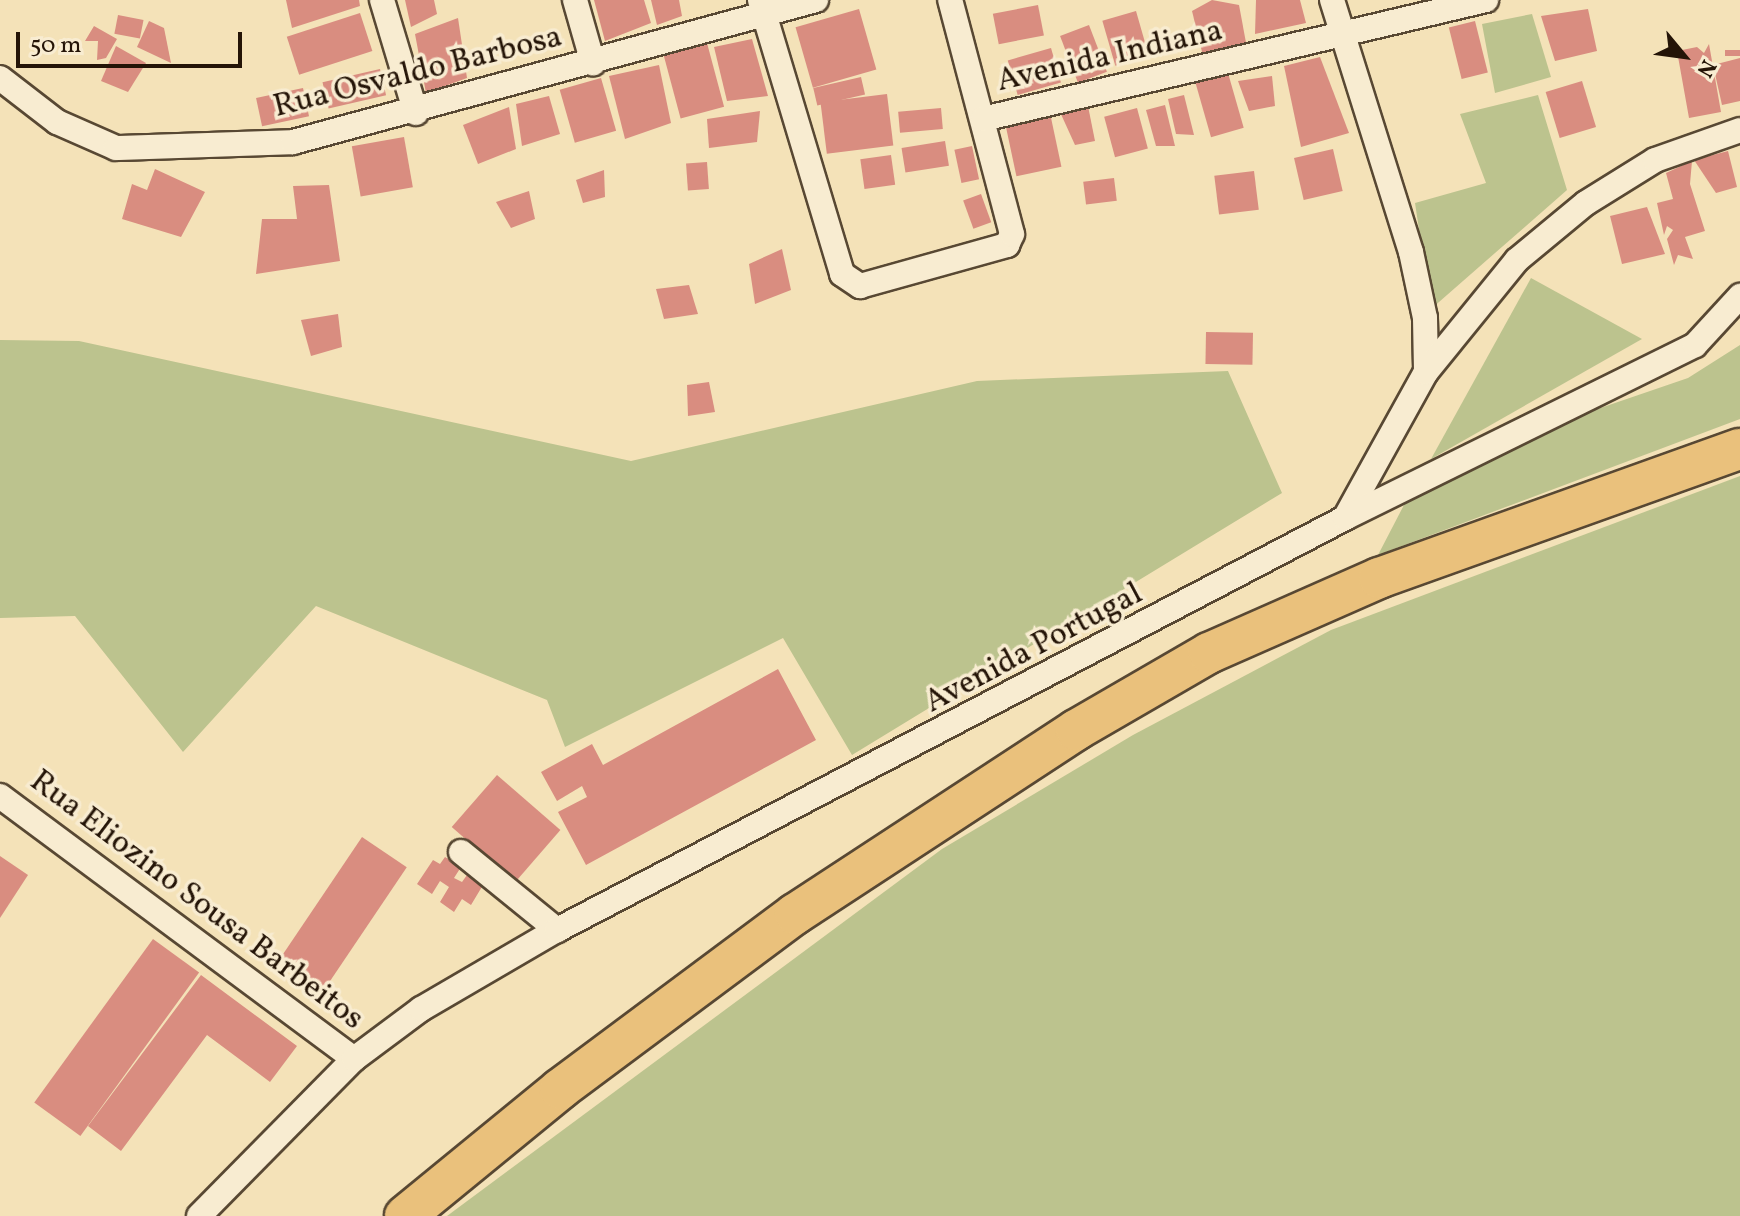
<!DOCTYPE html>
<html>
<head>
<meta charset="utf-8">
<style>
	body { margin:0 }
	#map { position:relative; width:1740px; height:1216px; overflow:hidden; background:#f4e2b8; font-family:Vollkorn,serif }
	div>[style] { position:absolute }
	.green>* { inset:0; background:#bcc38e }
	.building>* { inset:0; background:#d98d80; transform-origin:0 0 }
	.roads { filter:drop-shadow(2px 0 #584833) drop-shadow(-2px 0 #584833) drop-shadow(0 2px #584833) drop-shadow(0 -2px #584833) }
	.minor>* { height:24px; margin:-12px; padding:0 12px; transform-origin:12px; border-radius:12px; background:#f8ecd1 }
	.primary>* { height:40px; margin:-20px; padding:0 20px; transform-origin:20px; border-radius:20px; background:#eac17c }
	span { translate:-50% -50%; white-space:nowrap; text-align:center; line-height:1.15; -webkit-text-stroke:7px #f8ecd1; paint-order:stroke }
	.street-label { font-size:32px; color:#241407 }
	.north { position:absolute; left:1644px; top:16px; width:80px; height:80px; -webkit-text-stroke:6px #f8ecd1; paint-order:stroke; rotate:119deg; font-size:22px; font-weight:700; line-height:32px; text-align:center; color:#241407 }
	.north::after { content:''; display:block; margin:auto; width:28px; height:36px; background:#241407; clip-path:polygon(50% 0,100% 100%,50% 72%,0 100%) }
	.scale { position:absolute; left:16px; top:32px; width:226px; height:36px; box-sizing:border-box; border:4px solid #241407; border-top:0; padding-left:10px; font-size:24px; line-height:28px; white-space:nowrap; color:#241407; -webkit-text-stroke:6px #f8ecd1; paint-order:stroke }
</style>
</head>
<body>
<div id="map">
	<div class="green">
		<i style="clip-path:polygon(1532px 14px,1551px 77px,1495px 93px,1482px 24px)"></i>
		<i style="clip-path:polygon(1538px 95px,1567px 190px,1431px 309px,1415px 203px,1486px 183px,1460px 114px)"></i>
		<i style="clip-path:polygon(1531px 278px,1642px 339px,1431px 459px)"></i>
		<i style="clip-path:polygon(0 340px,79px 341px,631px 461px,977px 381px,1228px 371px,1282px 493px,852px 755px,783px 638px,565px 747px,547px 700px,316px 606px,183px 752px,75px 616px,0 618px)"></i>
		<i style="clip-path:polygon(1740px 345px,1740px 419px,1378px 555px,1405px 503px,1577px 416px,1688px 378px)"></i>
		<i style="clip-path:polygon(1740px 476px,1740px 1216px,447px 1216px,942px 849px,1133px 735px,1331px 630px)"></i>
	</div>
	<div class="building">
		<i style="clip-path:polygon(286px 0,359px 0,360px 6px,292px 28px)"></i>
		<i style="clip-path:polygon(405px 0,434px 0,437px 14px,411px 27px)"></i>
		<i style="clip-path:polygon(594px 0,644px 0,651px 23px,605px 41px)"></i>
		<i style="clip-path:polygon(651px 0,679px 0,682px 16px,657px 25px)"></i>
		<i style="clip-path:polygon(1212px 0,1239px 5px,1247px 48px,1204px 60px,1192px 11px)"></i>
		<i style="clip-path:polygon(1256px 0,1300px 0,1306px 23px,1255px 34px)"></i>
		<i style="left:1038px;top:5px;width:31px;height:46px;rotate:79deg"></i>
		<i style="left:859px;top:9px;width:63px;height:66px;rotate:74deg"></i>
		<i style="clip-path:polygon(1588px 9px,1597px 51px,1555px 61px,1541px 16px)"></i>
		<i style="left:1136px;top:11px;width:47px;height:35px;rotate:74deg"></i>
		<i style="left:360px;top:13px;width:40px;height:77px;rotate:72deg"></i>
		<i style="left:118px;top:15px;width:26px;height:19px;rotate:11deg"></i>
		<i style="clip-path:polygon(458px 18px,467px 78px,426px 93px,415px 34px)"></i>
		<i style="clip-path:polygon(149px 21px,164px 28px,171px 63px,137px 47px)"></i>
		<i style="left:1475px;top:21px;width:53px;height:27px;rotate:76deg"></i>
		<i style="left:1089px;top:25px;width:50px;height:31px;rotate:69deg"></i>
		<i style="clip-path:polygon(94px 26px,117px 39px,106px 58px,97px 60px,98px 41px,85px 41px)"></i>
		<i style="clip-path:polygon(752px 39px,768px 96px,727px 101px,714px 47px)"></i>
		<i style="left:707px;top:43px;width:66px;height:45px;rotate:75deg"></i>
		<i style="clip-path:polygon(1709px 44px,1721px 112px,1689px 118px,1677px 51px,1697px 47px,1704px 53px)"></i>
		<i style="clip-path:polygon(116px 46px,146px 63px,128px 92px,101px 81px)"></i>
		<i style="left:1051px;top:48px;width:36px;height:45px;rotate:74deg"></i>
		<i style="left:1740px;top:50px;width:6px;height:15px;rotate:90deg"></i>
		<i style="clip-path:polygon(1320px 57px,1349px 133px,1301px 147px,1284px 66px)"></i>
		<i style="clip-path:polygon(1740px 58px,1740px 101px,1722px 105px,1713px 65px)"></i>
		<i style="clip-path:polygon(659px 65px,671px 123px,625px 139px,609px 76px)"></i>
		<i style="left:380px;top:69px;width:27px;height:59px;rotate:77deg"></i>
		<i style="left:1228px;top:73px;width:57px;height:34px;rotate:74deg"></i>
		<i style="clip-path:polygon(1272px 76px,1275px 106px,1249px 111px,1238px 81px)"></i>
		<i style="left:861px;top:77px;width:18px;height:49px;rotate:77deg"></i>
		<i style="left:601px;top:78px;width:55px;height:43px;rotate:74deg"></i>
		<i style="left:1582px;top:81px;width:48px;height:38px;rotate:73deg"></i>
		<i style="left:303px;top:88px;width:29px;height:48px;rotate:78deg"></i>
		<i style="left:887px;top:94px;width:52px;height:67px;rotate:83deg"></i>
		<i style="clip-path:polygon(1184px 95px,1194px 135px,1176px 134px,1168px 99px)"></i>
		<i style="clip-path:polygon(549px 96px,560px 134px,522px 146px,516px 104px)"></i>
		<i style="clip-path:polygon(1165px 105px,1175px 146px,1156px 146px,1146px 110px)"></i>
		<i style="clip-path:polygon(1088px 106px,1095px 141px,1075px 145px,1060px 112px)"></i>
		<i style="clip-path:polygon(509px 107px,516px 149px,478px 164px,463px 125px)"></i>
		<i style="left:941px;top:108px;width:21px;height:43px;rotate:85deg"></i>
		<i style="left:1137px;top:108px;width:42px;height:34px;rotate:75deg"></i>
		<i style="clip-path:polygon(760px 111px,757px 142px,709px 148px,707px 119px)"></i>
		<i style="left:1050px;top:113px;width:55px;height:46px;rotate:78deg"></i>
		<i style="left:404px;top:137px;width:51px;height:53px;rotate:80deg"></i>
		<i style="left:945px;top:141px;width:25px;height:44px;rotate:81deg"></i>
		<i style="left:972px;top:146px;width:34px;height:18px;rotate:78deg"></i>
		<i style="left:1333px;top:149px;width:43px;height:40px;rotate:77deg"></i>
		<i style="clip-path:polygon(1728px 151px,1737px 187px,1716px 193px,1694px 160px)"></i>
		<i style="left:891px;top:155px;width:30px;height:31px;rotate:82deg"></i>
		<i style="clip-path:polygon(1692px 161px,1690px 184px,1705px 231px,1685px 237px,1693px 259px,1678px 255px,1674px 265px,1667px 239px,1673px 230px,1667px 226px,1664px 235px,1657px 203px,1673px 199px,1666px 173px)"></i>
		<i style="left:707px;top:162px;width:27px;height:21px;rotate:86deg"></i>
		<i style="clip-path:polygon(155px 169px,205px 192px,181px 237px,122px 219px,132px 184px,147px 190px)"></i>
		<i style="clip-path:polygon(604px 170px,605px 197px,583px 203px,576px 180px)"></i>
		<i style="left:1254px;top:171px;width:39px;height:40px;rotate:83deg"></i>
		<i style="left:1114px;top:178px;width:23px;height:31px;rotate:83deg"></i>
		<i style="clip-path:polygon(329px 185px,340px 261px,256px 274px,262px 219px,297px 219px,293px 186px)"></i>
		<i style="clip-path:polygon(529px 191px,535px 219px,511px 228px,496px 202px)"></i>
		<i style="left:981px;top:194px;width:30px;height:19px;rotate:70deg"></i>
		<i style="clip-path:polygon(1647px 207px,1665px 254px,1622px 264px,1610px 216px)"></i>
		<i style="clip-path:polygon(782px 249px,791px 290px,755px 304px,749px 264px)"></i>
		<i style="clip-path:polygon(689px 285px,698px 314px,664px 319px,656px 289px)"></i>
		<i style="clip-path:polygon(338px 314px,342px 347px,311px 356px,301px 320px)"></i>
		<i style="left:1206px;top:332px;width:47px;height:32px;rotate:1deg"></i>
		<i style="clip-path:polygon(709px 382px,715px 412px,688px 416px,687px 385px)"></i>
		<i style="clip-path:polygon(778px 669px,816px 740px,586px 865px,558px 812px,587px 797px,582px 786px,557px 801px,541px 772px,592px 744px,603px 765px)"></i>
		<i style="left:497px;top:775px;width:84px;height:69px;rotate:41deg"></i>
		<i style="left:362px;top:837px;width:54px;height:148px;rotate:34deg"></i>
		<i style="clip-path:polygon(0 856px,28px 875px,0 918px)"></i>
		<i style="clip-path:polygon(445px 857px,461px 867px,454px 878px,462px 882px,467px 875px,483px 885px,471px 905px,462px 899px,454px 912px,440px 902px,449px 887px,440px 881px,432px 894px,417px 884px,433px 860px,440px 864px)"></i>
		<i style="left:153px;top:939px;width:57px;height:202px;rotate:36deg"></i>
		<i style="clip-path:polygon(201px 975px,297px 1046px,270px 1082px,207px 1035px,121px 1151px,88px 1126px)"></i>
	</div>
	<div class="roads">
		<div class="minor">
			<i style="left:382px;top:0;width:118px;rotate:73.3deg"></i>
			<i style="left:575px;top:0;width:66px;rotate:74.1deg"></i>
			<i style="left:760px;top:0;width:286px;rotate:73.3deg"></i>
			<i style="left:842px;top:274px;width:22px;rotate:34deg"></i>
			<i style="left:860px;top:286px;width:153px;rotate:-15.6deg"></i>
			<i style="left:1007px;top:245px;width:12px;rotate:-66deg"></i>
			<i style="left:1012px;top:234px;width:242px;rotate:-104.8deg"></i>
			<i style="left:1332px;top:0;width:264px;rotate:72.6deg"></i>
			<i style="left:1411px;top:252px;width:67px;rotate:78deg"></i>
			<i style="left:1425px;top:318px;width:54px;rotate:88.9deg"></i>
			<i style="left:0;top:78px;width:72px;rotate:37.7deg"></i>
			<i style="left:57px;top:122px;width:64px;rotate:23.8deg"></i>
			<i style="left:116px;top:148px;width:177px;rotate:-1.9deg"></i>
			<i style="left:293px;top:142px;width:542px;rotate:-15.19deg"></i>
			<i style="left:983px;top:119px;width:517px;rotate:-13.31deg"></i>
			<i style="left:1345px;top:518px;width:167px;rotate:-61deg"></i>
			<i style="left:1426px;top:372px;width:144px;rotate:-50.9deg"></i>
			<i style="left:1517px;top:260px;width:89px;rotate:-39.6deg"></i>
			<i style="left:1586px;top:203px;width:81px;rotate:-31.9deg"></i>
			<i style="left:1655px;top:160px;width:90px;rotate:-19.4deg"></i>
			<i style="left:0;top:796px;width:441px;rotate:36.6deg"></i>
			<i style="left:461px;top:852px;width:124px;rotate:39.1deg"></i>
			<i style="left:199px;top:1216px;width:221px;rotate:-45.4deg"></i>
			<i style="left:354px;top:1059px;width:84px;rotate:-36.7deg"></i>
			<i style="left:421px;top:1009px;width:157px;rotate:-30.2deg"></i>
			<i style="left:557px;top:930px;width:889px;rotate:-27.6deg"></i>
			<i style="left:1345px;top:518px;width:390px;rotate:-26.3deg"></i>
			<i style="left:1695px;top:345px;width:67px;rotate:-47.4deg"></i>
		</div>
		<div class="primary">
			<i style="left:405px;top:1216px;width:200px;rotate:-39.3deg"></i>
			<i style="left:560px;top:1089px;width:293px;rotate:-36.7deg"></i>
			<i style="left:795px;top:914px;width:336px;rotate:-33.2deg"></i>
			<i style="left:1076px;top:730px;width:154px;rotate:-30.1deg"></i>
			<i style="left:1209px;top:653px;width:186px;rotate:-23.8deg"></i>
			<i style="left:1379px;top:578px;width:383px;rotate:-19.7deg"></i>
		</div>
	</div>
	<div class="street-label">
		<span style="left:1110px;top:57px;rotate:-13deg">Avenida Indiana</span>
		<span style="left:418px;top:73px;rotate:-14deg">Rua Osvaldo Barbosa</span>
		<span style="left:1034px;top:649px;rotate:-28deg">Avenida Portugal</span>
		<span style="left:196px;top:901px;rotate:37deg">Rua Eliozino Sousa Barbeitos</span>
	</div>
	<div class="north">N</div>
	<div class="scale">50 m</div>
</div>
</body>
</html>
